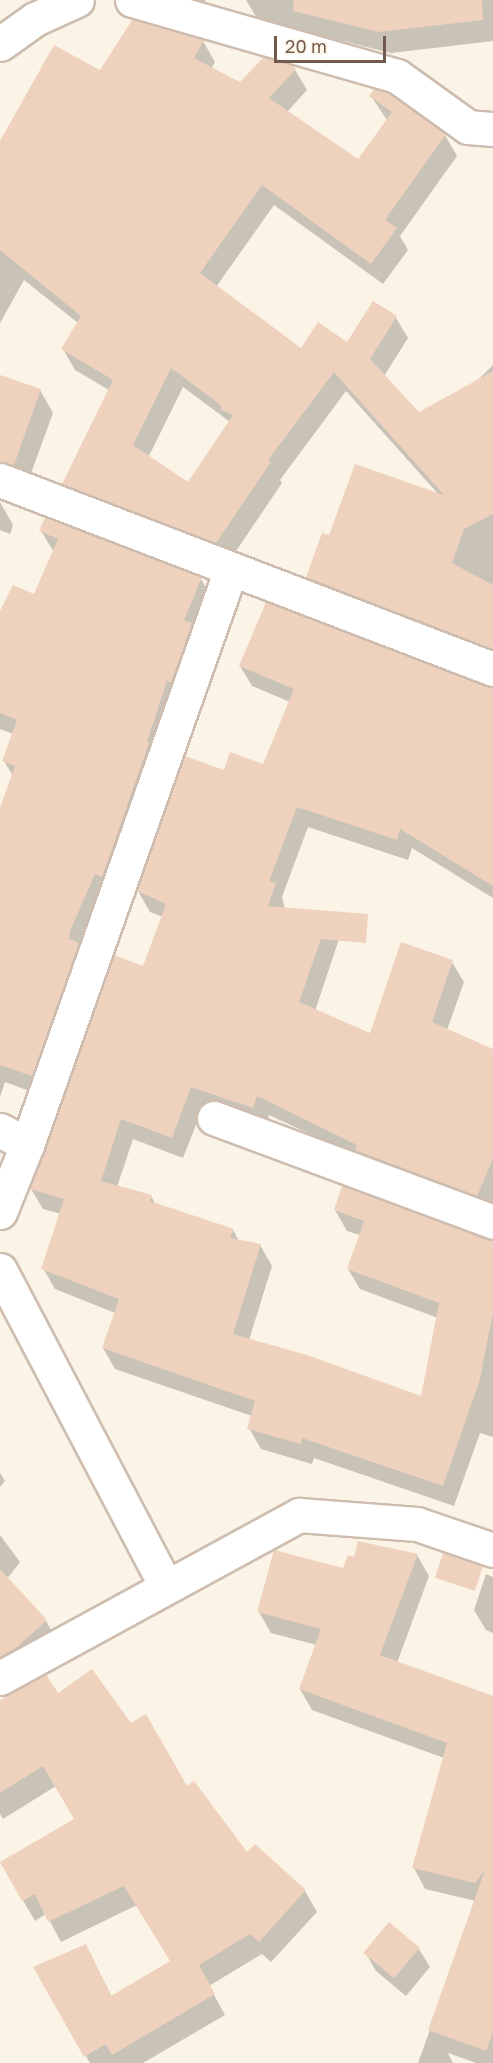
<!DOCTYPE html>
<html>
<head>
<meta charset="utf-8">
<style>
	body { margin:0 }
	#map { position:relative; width:493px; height:2063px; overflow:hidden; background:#fbf3e5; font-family:"Golos Text",sans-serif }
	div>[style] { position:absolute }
	.shadow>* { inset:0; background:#0003 }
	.building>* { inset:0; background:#efd2be; transform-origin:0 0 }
	.roads { filter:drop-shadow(2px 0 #cebdaf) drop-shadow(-2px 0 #cebdaf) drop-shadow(0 2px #cebdaf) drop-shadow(0 -2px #cebdaf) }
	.minor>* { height:33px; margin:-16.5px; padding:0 16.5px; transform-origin:16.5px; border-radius:16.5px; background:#fff }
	span { translate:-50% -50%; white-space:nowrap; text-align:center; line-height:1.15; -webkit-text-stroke:6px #fef7eb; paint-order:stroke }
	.scale { position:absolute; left:274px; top:36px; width:112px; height:27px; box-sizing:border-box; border:3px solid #725a4c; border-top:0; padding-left:8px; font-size:18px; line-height:21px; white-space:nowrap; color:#725a4c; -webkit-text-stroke:4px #fef7eb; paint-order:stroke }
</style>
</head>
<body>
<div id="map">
	<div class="shadow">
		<i style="clip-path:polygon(186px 0,206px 0,203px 4px)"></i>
		<i style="clip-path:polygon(246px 0,493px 0,493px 41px,391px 53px,258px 20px)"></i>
		<i style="clip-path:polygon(evenodd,133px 21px,203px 41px,215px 62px,211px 69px,240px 84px,295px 70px,307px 90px,287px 112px,358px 161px,387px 120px,371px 96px,388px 94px,445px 135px,457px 156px,400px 236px,408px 250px,383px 284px,274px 205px,216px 287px,301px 350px,347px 344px,374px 303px,396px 318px,408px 338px,384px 376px,419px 414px,476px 382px,493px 365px,493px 664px,320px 598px,308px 577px,330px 537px,439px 495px,346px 391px,280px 480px,282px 483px,228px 563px,76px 504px,64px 484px,109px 390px,75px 370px,63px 349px,78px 323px,24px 280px,0 323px,0 144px,100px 72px,133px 21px,183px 387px,230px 422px,188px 484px,148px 458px,183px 387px)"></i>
		<i style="clip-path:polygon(0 376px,40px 390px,53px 413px,26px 487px,0 493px)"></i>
		<i style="clip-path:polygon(0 502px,13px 525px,10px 534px,0 530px)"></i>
		<i style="clip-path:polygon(41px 531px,201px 579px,213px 599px,43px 1096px,5px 1082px,0 1097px,0 813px,13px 776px,4px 761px,13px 734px,0 729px,0 614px,35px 596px,54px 552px)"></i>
		<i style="clip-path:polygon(240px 666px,493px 687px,493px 898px,412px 848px,408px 860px,308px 827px,282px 897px,285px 909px,339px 939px,315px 1011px,371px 1035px,452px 962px,464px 982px,447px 1030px,493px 1050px,493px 1219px,269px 1115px,265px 1128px,203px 1107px,183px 1158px,133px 1139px,117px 1187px,151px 1196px,156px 1205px,233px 1230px,239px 1241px,260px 1245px,272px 1266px,249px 1340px,422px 1398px,438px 1318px,360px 1289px,348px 1269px,360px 1235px,347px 1231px,335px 1210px,493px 1242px,493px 1437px,480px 1433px,454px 1506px,314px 1458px,312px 1464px,261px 1449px,249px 1428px,252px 1416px,115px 1369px,103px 1348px,115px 1313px,55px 1289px,43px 1268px,61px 1214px,43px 1209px,31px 1189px,144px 968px,163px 917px,150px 912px,138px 891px,225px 772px,264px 766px,290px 702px,252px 686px)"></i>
		<i style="clip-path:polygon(0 1473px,5px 1481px,0 1487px)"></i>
		<i style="clip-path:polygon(0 1535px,20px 1562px,7px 1579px,46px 1621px,58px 1642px,17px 1675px,0 1656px)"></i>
		<i style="clip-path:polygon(417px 1555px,429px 1576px,397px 1663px,493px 1697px,493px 2063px,476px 2063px,448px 2053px,453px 2063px,418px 2063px,476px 1901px,425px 1889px,414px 1868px,444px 1758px,312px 1710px,300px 1689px,317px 1645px,271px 1633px,259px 1612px,344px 1569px,355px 1559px)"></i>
		<i style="clip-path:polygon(486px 1574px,493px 1577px,493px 1633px,486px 1630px,474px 1610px)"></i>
		<i style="clip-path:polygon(58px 1696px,130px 1725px,247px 1855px,305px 1891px,317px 1912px,271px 1962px,262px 1954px,209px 1986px,225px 2015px,143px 2063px,90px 2063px,35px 1968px,86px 1946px,112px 1997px,171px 1962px,137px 1905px,61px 1942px,46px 1914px,35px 1921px,1px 1863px,75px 1819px,56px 1786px,3px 1819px,0 1814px,0 1703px)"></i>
		<i style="clip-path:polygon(419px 1949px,430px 1967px,406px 1996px,376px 1971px,365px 1952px)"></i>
	</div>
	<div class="building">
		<i style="clip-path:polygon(294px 0,482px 0,483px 20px,378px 32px,293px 11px)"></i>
		<i style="clip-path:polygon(evenodd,132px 20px,204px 40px,194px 58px,240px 82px,264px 57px,293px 66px,296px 69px,269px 98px,358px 159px,392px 112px,369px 96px,374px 89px,389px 93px,446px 134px,385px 220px,397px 228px,371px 264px,262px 185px,200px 273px,301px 348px,318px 322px,347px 342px,373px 301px,397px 316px,370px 359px,419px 412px,493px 371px,493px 514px,464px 529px,452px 563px,493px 585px,493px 649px,306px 577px,322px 533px,329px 535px,355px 464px,444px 495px,334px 372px,268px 460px,271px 462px,216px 543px,62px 484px,113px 380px,61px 349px,81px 316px,0 250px,0 141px,54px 45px,100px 70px,132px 20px,171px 368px,222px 406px,220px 409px,233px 415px,188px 482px,133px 445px,171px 368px)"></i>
		<i style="clip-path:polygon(0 375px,41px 389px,14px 465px,0 462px)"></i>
		<i style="clip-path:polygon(45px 518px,202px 577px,184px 620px,192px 623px,171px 682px,167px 681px,147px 742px,149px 743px,102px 877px,95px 874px,70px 931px,69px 939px,79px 943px,32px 1076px,0 1065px,0 808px,15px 766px,2px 761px,17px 720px,0 713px,0 611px,13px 585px,34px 594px,58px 539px,39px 531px)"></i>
		<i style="clip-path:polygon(266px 602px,493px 687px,493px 886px,400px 829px,397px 840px,297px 807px,269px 881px,276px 883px,268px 906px,368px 914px,366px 943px,321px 939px,299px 1002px,370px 1033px,401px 942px,453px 960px,432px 1022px,493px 1049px,493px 1159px,477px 1196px,355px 1150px,357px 1145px,257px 1096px,253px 1108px,191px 1087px,172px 1138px,121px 1119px,101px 1181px,152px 1195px,150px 1201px,234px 1229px,230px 1238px,261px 1244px,233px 1334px,307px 1355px,421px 1396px,439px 1303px,347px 1269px,364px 1221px,334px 1210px,342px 1186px,493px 1240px,493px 1312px,480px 1379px,443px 1486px,302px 1438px,301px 1444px,247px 1429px,255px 1401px,102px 1348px,119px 1299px,41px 1269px,64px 1199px,30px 1189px,114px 955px,143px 966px,166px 904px,137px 891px,185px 756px,224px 770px,230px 752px,263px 764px,294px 689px,239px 666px)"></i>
		<i style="clip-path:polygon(358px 1541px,418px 1554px,380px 1655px,493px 1696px,493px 2032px,486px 2051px,428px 2030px,485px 1870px,475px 1883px,412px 1868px,447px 1743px,299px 1689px,321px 1629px,257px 1612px,274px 1550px,343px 1568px,348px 1555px,354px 1557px)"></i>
		<i style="left:443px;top:1553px;width:42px;height:26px;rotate:18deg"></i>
		<i style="clip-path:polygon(0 1569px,47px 1620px,17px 1647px,0 1657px)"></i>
		<i style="clip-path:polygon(92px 1669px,131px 1723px,146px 1714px,187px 1786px,194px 1781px,247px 1852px,255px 1844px,306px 1890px,259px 1942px,250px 1934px,199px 1965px,215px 1994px,112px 2055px,106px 2044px,84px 2057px,33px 1967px,86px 1944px,111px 1996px,170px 1961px,124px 1886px,48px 1922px,35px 1894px,22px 1901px,0 1862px,74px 1819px,43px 1766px,0 1793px,0 1700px,46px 1674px,58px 1693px)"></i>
		<i style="left:389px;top:1922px;width:40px;height:40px;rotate:40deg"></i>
	</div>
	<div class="roads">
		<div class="minor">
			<i style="left:132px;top:0;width:276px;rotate:16deg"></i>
			<i style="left:397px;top:76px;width:87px;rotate:35.7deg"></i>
			<i style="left:468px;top:127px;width:25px;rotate:5deg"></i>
			<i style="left:0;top:44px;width:43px;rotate:-35.5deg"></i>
			<i style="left:35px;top:19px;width:46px;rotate:-24.3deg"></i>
			<i style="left:0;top:480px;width:528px;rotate:20.98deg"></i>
			<i style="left:214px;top:1118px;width:298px;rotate:20.4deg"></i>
			<i style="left:0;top:1130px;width:31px;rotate:29deg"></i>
			<i style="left:0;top:1212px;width:72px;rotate:-68.1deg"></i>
			<i style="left:27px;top:1145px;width:611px;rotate:-70.5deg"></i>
			<i style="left:0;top:1270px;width:357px;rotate:62.3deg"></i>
			<i style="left:0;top:1678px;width:341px;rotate:-28.6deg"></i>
			<i style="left:299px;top:1515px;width:118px;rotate:4.4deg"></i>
			<i style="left:417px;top:1524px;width:80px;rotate:18.9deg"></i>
		</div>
	</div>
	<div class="scale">20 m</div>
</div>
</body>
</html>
